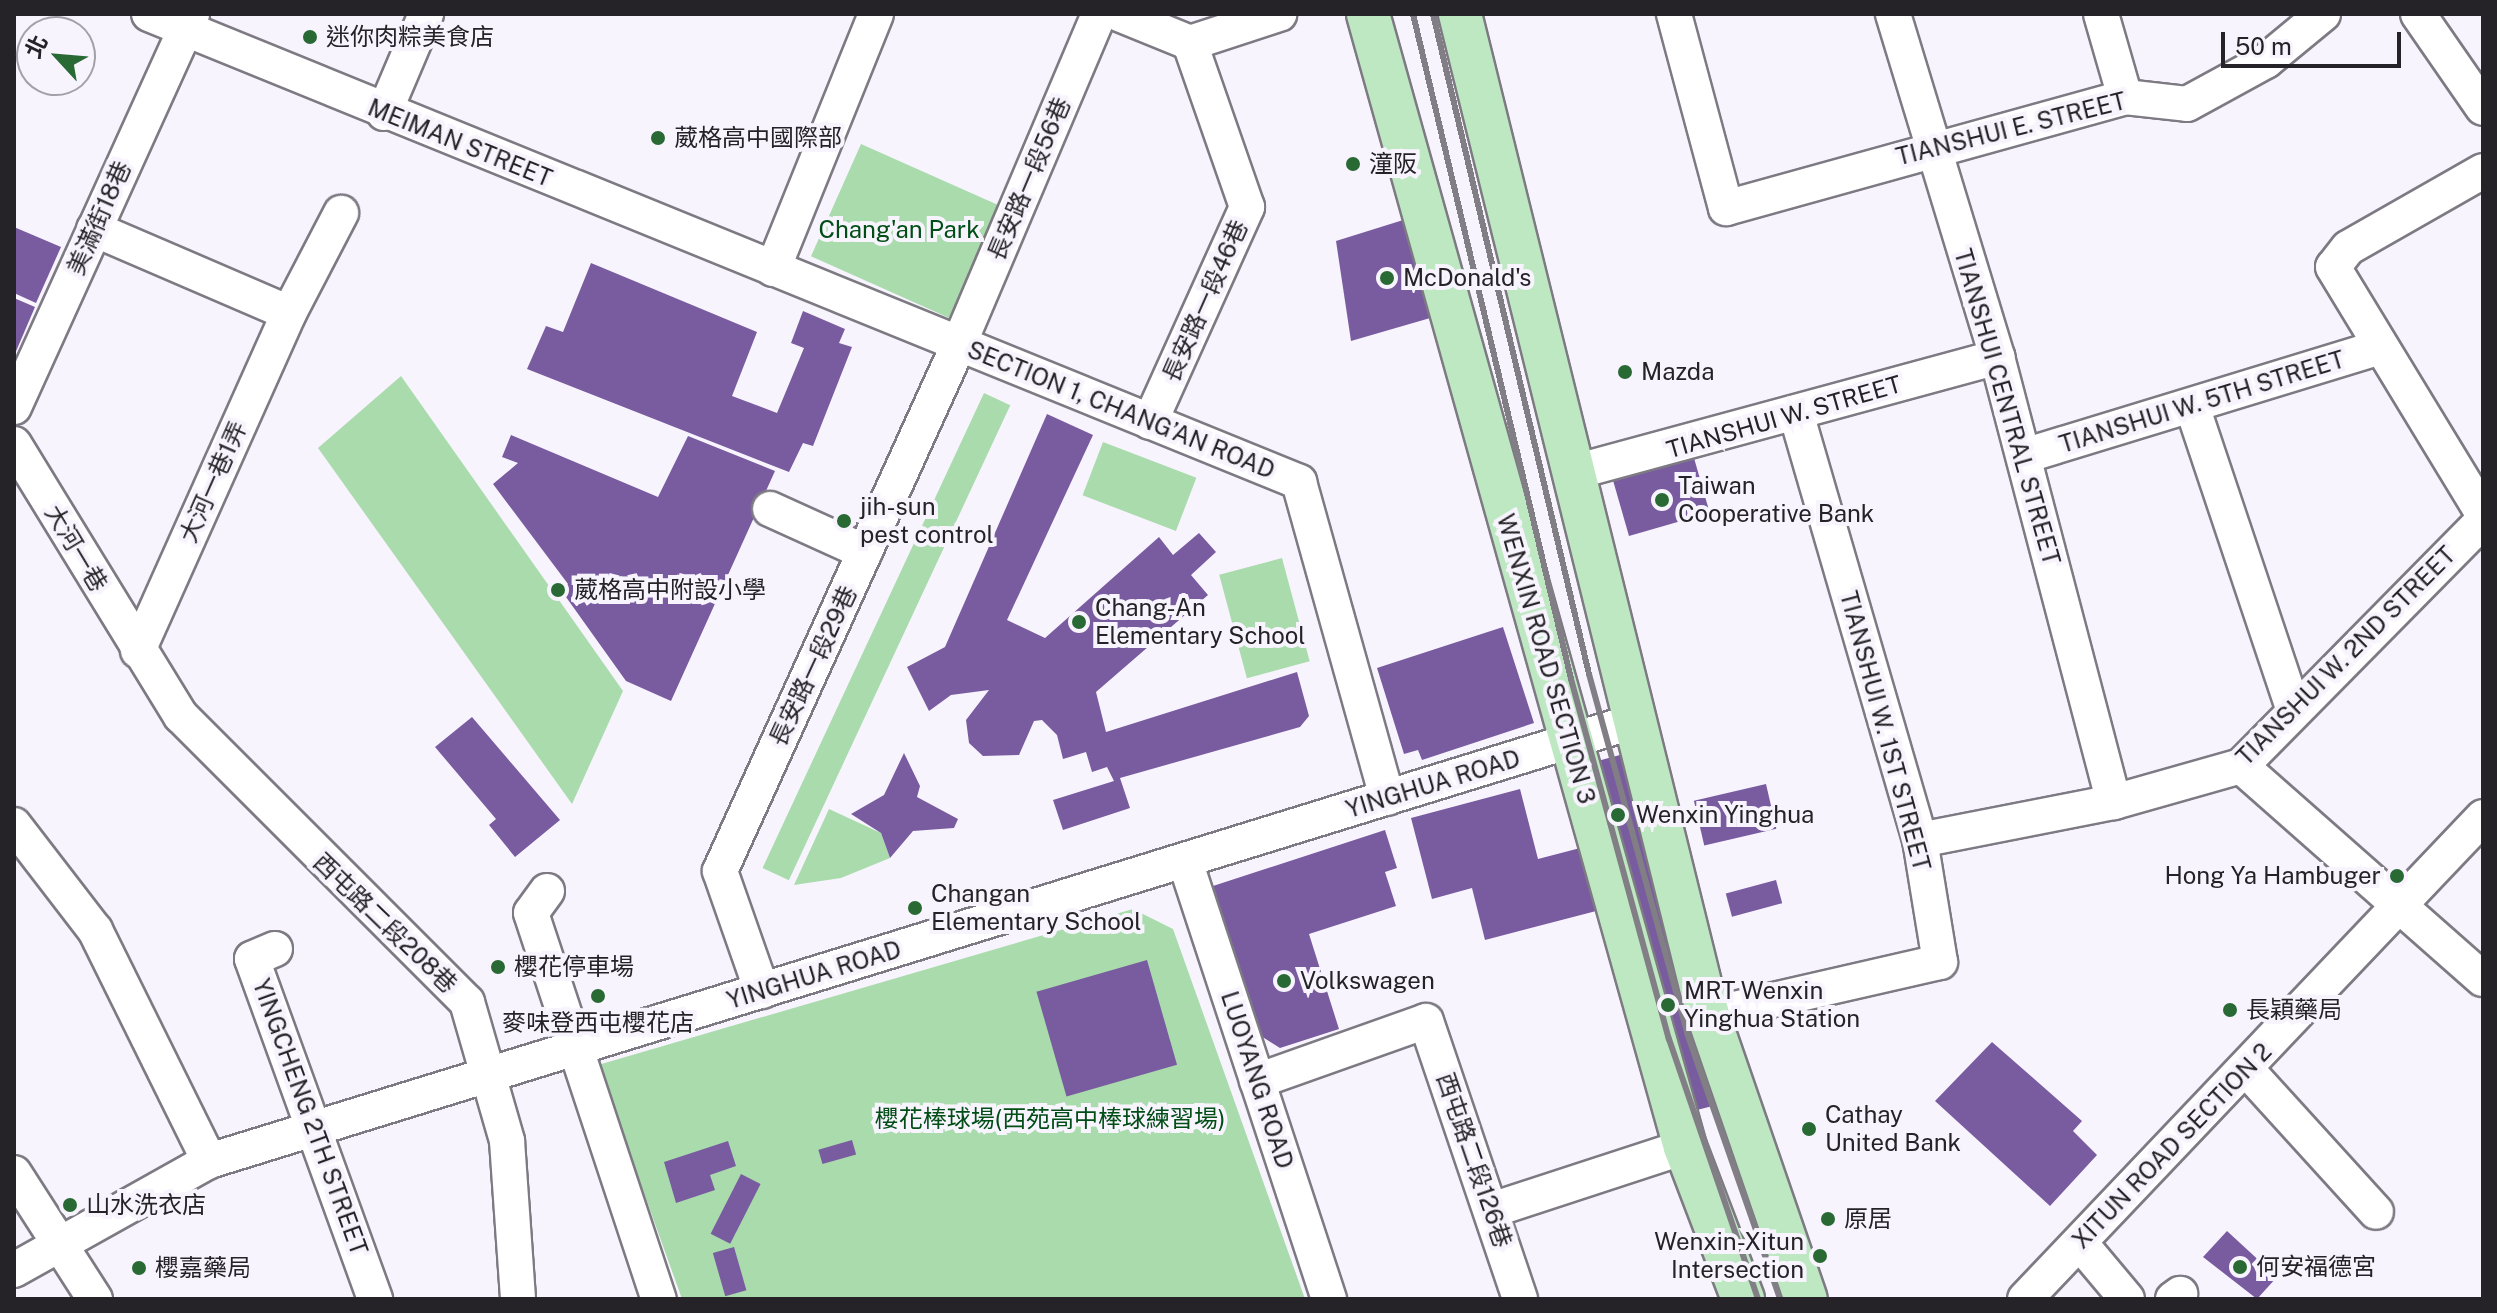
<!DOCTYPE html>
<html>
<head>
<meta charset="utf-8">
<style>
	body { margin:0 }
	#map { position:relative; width:2497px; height:1313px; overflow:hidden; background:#f8f4fe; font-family:"Public Sans","Noto Sans TC",sans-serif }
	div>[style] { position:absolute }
	.green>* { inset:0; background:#aadbad; transform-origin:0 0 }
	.building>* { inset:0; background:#795ca0; transform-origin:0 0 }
	.roads { filter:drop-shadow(2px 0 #7e7a83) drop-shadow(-2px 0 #7e7a83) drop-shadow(0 2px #7e7a83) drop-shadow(0 -2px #7e7a83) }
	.minor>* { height:34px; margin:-17px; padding:0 17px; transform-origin:17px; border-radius:17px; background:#fff }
	.major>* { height:42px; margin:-21px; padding:0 21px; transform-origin:21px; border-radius:21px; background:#bee8c2 }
	.rail>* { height:6px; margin:-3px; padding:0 3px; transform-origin:3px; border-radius:3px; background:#817e85 }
	.dots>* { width:22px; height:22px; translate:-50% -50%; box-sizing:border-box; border:4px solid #f8f4fe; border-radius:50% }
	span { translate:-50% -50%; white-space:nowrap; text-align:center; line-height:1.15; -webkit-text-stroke:8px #f8f4fe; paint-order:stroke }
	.poi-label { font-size:24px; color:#252327 }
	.left { translate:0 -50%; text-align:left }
	.right { translate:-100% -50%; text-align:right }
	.street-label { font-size:24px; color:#252327 }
	.park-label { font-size:24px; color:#004d16 }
	.frame { position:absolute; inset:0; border:16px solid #252327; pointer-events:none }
	.north { position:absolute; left:16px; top:16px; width:80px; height:80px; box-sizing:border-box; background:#f8f4fe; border:2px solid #a4a0a8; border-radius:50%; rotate:296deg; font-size:22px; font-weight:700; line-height:32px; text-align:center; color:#252327 }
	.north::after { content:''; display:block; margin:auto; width:28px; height:36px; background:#296a34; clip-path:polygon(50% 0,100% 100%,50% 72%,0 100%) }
	.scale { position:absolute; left:2221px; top:32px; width:180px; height:36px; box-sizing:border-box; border:4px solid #252327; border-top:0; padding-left:10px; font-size:24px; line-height:28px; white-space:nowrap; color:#252327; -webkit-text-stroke:6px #f8f4fe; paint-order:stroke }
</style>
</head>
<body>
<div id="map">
	<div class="green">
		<i style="left:861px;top:144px;width:163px;height:123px;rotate:24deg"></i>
		<i style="clip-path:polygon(401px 376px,623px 691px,572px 804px,318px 448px)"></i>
		<i style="left:984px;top:393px;width:29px;height:524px;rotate:25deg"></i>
		<i style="left:1103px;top:442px;width:100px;height:57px;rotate:21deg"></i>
		<i style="left:1282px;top:558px;width:107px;height:65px;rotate:75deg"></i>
		<i style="clip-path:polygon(829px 809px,881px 833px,890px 858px,841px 878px,794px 885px)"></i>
		<i style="clip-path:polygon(1133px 909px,1173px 929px,1305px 1299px,682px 1299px,598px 1065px)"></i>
	</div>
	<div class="building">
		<i style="clip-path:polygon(1416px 216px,1444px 314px,1351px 341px,1336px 241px)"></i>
		<i style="clip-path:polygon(14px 227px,61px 247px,36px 303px,14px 293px)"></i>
		<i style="clip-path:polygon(591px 263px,757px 332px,732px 396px,777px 413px,804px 348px,791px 343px,803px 311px,845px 329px,839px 343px,852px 347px,813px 446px,803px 443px,789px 472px,527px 369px,546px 326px,563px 332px)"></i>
		<i style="clip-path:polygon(14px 298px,35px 307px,14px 356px)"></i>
		<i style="clip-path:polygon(1047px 414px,1093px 435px,1007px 620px,1045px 638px,1159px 537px,1173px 555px,1199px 533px,1216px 552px,1191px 575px,1208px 595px,1096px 692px,1106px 732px,1297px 672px,1309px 716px,1300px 727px,1120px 778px,1130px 808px,1063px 830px,1053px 800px,1114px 781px,1107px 767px,1092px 772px,1086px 752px,1063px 759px,1057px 735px,1042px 720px,1034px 721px,1019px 755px,983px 756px,969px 743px,966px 720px,989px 690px,951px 695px,929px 711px,907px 667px,945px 647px)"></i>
		<i style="clip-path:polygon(511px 435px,658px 497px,688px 436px,775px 471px,671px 701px,626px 681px,561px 590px,568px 584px,493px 484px,518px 463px,502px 457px)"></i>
		<i style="left:1694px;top:458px;width:57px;height:84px;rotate:74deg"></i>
		<i style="clip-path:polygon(1503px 627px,1534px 723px,1422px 760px,1418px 750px,1404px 754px,1377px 668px)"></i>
		<i style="clip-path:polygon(472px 717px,560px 820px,515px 857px,489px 825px,496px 819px,435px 747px)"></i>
		<i style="clip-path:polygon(1646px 748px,1736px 1100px,1654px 1121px,1600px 910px,1485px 940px,1472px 888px,1432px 899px,1411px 818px,1520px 789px,1538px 859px,1584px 847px,1564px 770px)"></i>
		<i style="clip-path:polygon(904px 753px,920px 786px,917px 797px,958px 819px,954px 828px,913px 831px,890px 858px,881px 833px,851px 814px,884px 795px)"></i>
		<i style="left:1766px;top:784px;width:46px;height:74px;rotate:77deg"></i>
		<i style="clip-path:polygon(1385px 830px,1397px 868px,1385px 872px,1396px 906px,1309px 934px,1339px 1029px,1280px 1048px,1261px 1036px,1213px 886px)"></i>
		<i style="left:1776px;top:880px;width:24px;height:52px;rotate:75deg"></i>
		<i style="left:1147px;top:960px;width:109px;height:115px;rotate:74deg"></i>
		<i style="clip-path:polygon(1992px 1042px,2082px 1121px,2073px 1131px,2097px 1155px,2050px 1206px,1935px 1101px)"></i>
		<i style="left:852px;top:1140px;width:15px;height:35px;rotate:74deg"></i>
		<i style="clip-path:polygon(728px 1141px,736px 1166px,710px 1175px,715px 1190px,676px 1203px,664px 1162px)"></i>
		<i style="left:741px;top:1174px;width:22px;height:67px;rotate:27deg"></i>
		<i style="clip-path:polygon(2227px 1231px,2277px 1277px,2257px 1299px,2203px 1257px)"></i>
		<i style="left:734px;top:1247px;width:45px;height:22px;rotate:74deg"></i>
	</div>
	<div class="roads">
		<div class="minor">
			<i style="left:149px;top:14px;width:1242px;rotate:22.14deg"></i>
			<i style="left:1299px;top:482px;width:328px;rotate:74.4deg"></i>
			<i style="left:1119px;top:14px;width:77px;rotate:22.2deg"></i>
			<i style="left:1674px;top:14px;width:201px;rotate:75deg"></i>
			<i style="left:1726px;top:208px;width:414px;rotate:-15.5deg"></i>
			<i style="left:2125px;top:97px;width:62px;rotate:6.4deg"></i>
			<i style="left:2187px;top:104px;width:90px;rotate:-28.6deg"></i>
			<i style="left:2266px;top:61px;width:74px;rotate:-39.5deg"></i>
			<i style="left:1893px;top:14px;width:358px;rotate:73.1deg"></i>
			<i style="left:1997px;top:357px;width:460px;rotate:75.3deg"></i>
			<i style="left:2101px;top:14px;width:86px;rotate:73.9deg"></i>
			<i style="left:2418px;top:14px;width:114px;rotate:55.3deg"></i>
			<i style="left:1190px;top:43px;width:94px;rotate:-18deg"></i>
			<i style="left:384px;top:113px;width:108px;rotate:-67deg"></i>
			<i style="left:2483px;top:171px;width:155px;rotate:150.3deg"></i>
			<i style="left:2348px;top:248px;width:24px;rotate:128deg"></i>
			<i style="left:2333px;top:267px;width:289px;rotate:58.7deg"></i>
			<i style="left:94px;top:229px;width:212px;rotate:23.3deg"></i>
			<i style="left:289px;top:313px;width:370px;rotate:114.1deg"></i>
			<i style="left:773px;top:269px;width:275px;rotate:-68deg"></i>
			<i style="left:289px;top:313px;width:113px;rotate:-62.5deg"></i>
			<i style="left:14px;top:407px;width:431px;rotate:-65.6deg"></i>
			<i style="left:2193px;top:409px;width:315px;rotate:71.5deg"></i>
			<i style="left:1150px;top:422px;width:236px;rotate:-65.7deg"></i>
			<i style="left:1247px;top:207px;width:174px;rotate:-109.2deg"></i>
			<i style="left:14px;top:444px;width:319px;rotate:58.5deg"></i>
			<i style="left:181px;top:716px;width:404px;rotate:45deg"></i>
			<i style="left:467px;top:1002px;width:145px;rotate:73.9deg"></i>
			<i style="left:507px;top:1141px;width:158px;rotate:86deg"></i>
			<i style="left:2024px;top:456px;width:372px;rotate:-17deg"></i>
			<i style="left:1571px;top:473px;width:442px;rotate:-15.2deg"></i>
			<i style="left:770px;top:509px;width:104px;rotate:24.4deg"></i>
			<i style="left:2241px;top:766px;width:322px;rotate:41.4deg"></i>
			<i style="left:14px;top:825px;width:133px;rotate:52.4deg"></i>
			<i style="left:95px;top:930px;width:258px;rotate:63.7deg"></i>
			<i style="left:1920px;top:840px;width:198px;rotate:-11.1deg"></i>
			<i style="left:2114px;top:802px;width:132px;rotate:-15.8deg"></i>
			<i style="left:2241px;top:766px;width:344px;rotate:-45.4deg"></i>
			<i style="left:1185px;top:861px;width:461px;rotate:71.8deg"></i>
			<i style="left:547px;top:891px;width:27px;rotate:126deg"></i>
			<i style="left:531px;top:913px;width:407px;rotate:71.7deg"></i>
			<i style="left:275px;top:949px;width:25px;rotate:157deg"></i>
			<i style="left:252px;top:959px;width:362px;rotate:70.1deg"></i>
			<i style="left:762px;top:991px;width:127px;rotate:-109.3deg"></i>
			<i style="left:720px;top:871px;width:579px;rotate:-65.61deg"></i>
			<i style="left:959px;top:344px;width:358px;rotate:-67deg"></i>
			<i style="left:1708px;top:1015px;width:238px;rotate:-12.9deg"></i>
			<i style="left:1940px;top:962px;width:124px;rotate:-99.3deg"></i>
			<i style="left:1920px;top:840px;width:445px;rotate:-106.2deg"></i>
			<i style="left:2246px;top:1069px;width:193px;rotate:47.7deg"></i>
			<i style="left:1257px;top:1081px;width:179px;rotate:-19.5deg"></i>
			<i style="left:1426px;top:1021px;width:293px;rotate:71.3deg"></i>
			<i style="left:14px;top:1173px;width:150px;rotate:57.3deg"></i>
			<i style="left:1492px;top:1210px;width:203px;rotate:-18.1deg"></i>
			<i style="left:2080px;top:1243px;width:73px;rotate:50deg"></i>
			<i style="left:14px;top:1270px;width:223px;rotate:-29.2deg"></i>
			<i style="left:209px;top:1161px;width:1489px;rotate:-17.15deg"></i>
			<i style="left:2025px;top:1299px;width:665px;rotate:-46.46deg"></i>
			<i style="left:2173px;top:1299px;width:9px;rotate:-36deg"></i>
		</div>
		<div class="major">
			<i style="left:1368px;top:14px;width:1177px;rotate:74.37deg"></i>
			<i style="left:1685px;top:1147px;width:163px;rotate:69.1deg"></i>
			<i style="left:1460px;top:14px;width:1031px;rotate:76.09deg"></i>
			<i style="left:1708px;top:1015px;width:300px;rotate:71deg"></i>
		</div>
	</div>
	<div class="rail">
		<i style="left:1413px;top:14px;width:684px;rotate:76.63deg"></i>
		<i style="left:1571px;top:679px;width:373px;rotate:74.8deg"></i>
		<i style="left:1669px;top:1039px;width:275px;rotate:71.1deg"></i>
		<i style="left:1433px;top:14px;width:678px;rotate:76.7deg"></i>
		<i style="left:1589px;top:674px;width:372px;rotate:74.7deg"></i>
		<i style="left:1687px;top:1033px;width:282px;rotate:70.7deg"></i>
	</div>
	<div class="dots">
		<i style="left:310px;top:37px;background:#296a34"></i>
		<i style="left:658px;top:138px;background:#296a34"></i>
		<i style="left:1353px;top:164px;background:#296a34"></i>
		<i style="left:1387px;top:278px;background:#296a34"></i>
		<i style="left:1625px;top:372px;background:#296a34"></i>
		<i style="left:1662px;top:500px;background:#296a34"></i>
		<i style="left:844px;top:521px;background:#296a34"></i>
		<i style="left:558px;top:590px;background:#296a34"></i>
		<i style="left:1079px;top:622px;background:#296a34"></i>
		<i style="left:1618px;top:815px;background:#296a34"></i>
		<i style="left:2397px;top:876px;background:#296a34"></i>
		<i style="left:915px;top:908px;background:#296a34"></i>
		<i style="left:498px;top:967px;background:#296a34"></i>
		<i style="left:1284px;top:981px;background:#296a34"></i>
		<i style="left:598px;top:996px;background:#296a34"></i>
		<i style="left:1668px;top:1005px;background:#296a34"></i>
		<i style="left:2230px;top:1010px;background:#296a34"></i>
		<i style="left:1809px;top:1129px;background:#296a34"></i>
		<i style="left:70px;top:1205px;background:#296a34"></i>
		<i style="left:1828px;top:1219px;background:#296a34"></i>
		<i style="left:1820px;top:1256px;background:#296a34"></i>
		<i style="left:2240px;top:1267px;background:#296a34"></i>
		<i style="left:139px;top:1268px;background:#296a34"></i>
	</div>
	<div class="poi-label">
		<span class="left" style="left:326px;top:37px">迷你肉粽美食店</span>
		<span class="left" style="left:674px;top:138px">葳格高中國際部</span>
		<span class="left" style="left:1369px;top:164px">潼阪</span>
		<span class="left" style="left:1403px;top:278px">McDonald's</span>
		<span class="left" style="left:1641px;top:372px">Mazda</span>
		<span class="left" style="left:1678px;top:500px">Taiwan<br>Cooperative Bank</span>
		<span class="left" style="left:860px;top:521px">jih-sun<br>pest control</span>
		<span class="left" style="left:574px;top:590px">葳格高中附設小學</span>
		<span class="left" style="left:1095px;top:622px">Chang-An<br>Elementary School</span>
		<span class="left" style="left:1636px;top:815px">Wenxin Yinghua</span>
		<span class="right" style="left:2381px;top:876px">Hong Ya Hambuger</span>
		<span class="left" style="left:931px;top:908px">Changan<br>Elementary School</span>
		<span class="left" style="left:514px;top:967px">櫻花停車場</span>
		<span class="left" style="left:1300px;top:981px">Volkswagen</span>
		<span class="left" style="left:1684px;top:1005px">MRT Wenxin<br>Yinghua Station</span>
		<span class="left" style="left:2246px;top:1010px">長穎藥局</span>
		<span style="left:598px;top:1023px">麥味登西屯櫻花店</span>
		<span class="left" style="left:1825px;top:1129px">Cathay<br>United Bank</span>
		<span class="left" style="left:86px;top:1205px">山水洗衣店</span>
		<span class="left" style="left:1844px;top:1219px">原居</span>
		<span class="right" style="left:1804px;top:1256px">Wenxin-Xitun<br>Intersection</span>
		<span class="left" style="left:2256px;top:1267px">何安福德宮</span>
		<span class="left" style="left:155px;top:1268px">櫻嘉藥局</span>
	</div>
	<div class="street-label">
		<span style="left:2011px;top:129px;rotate:-14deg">TIANSHUI E. STREET</span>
		<span style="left:460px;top:143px;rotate:22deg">MEIMAN STREET</span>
		<span style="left:1029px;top:179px;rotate:-67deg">長安路一段56巷</span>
		<span style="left:99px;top:218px;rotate:-66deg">美滿街18巷</span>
		<span style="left:1205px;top:301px;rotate:-66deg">長安路一段46巷</span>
		<span style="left:2202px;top:402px;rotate:-17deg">TIANSHUI W. 5TH STREET</span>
		<span style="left:2007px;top:407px;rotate:74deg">TIANSHUI CENTRAL STREET</span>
		<span style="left:1121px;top:410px;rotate:22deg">SECTION 1, CHANG’AN ROAD</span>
		<span style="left:1784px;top:417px;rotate:-16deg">TIANSHUI W. STREET</span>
		<span style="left:213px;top:482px;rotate:-66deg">大河一巷1弄</span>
		<span style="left:76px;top:548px;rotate:59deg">大河一巷</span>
		<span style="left:2346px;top:656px;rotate:-45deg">TIANSHUI W. 2ND STREET</span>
		<span style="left:1546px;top:659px;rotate:74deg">WENXIN ROAD SECTION 3</span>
		<span style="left:813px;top:666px;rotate:-65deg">長安路一段29巷</span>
		<span style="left:1885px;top:731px;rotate:75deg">TIANSHUI W. 1ST STREET</span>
		<span style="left:1433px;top:784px;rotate:-17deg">YINGHUA ROAD</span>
		<span style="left:385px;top:923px;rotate:44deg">西屯路二段208巷</span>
		<span style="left:814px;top:975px;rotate:-17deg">YINGHUA ROAD</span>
		<span style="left:1257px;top:1080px;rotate:72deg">LUOYANG ROAD</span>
		<span style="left:310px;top:1117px;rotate:70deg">YINGCHENG 2TH STREET</span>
		<span style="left:2172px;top:1146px;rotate:-46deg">XITUN ROAD SECTION 2</span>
		<span style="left:1474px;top:1160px;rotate:71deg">西屯路二段126巷</span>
	</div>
	<div class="park-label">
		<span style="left:899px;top:230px">Chang'an Park</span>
		<span style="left:1050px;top:1119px">櫻花棒球場(西苑高中棒球練習場)</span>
	</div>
	<div class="frame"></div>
	<div class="north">北</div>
	<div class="scale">50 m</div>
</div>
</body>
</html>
